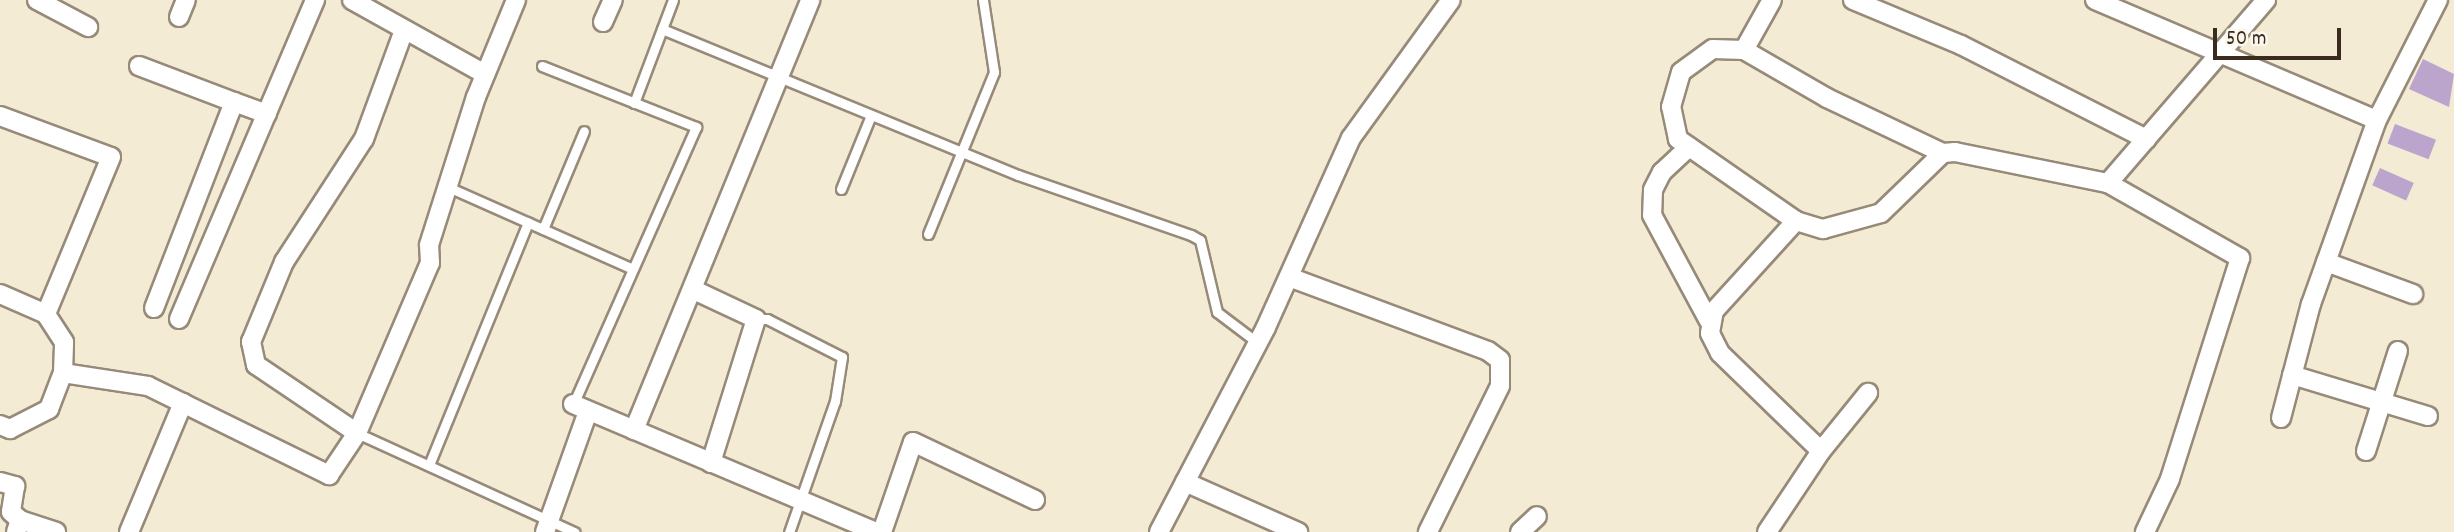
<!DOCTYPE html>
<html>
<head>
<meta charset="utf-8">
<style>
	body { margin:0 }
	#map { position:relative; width:2454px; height:532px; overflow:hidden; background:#f3ebd4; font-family:Dekko,sans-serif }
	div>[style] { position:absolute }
	.building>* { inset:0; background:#bba5cd; transform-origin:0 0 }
	.roads { filter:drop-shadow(2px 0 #978a79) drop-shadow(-2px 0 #978a79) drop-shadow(0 2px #978a79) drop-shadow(0 -2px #978a79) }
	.service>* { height:9px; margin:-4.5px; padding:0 4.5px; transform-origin:4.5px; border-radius:4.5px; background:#fff }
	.minor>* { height:18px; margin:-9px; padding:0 9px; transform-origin:9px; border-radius:9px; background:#fff }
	span { translate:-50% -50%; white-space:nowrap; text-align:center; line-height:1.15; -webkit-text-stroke:5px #fbf7ec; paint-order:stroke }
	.scale { position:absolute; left:2213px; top:28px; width:128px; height:32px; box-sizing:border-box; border:4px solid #3b2a1e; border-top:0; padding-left:9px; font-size:21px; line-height:24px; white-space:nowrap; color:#3b2a1e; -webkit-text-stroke:5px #fbf7ec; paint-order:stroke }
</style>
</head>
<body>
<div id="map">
	<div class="building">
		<i style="clip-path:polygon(2423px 59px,2454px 74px,2449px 107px,2409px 89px)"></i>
		<i style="left:2395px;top:124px;width:44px;height:21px;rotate:21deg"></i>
		<i style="left:2380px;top:168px;width:37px;height:19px;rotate:24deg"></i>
	</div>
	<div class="roads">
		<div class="service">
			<i style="left:662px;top:29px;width:385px;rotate:22.3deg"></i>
			<i style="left:1018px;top:175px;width:183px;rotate:19.1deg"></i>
			<i style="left:1191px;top:235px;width:10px;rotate:29deg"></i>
			<i style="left:1200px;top:240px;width:74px;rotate:76.7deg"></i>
			<i style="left:1217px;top:312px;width:51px;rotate:37.1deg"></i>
			<i style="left:542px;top:66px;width:166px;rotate:21.6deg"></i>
			<i style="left:696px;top:127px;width:303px;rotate:113.9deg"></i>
			<i style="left:634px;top:103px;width:110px;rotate:-69.3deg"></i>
			<i style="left:448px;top:187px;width:202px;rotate:23.9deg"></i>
			<i style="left:841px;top:189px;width:80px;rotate:-67.9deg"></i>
			<i style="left:543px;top:229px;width:106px;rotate:-67.3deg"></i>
			<i style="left:928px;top:234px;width:175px;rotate:-67.8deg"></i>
			<i style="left:994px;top:72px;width:73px;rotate:-98.7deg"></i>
			<i style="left:756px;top:319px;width:11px"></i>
			<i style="left:767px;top:319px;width:84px;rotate:26.9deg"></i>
			<i style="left:842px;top:357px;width:45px;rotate:99deg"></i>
			<i style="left:835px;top:401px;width:139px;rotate:109.3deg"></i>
			<i style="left:357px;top:433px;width:239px;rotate:24.5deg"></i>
			<i style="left:429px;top:465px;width:262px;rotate:-67.8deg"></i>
		</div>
		<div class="minor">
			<i style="left:37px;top:0;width:58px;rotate:27.9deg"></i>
			<i style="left:352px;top:0;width:152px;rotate:29.1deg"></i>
			<i style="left:1853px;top:0;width:117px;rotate:22.6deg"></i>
			<i style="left:1961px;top:45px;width:208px;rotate:26.9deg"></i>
			<i style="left:2095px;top:0;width:306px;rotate:23.1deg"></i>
			<i style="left:179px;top:17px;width:18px;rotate:-68deg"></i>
			<i style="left:603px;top:22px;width:24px;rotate:-66deg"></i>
			<i style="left:1744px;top:50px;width:57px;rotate:-60.8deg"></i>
			<i style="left:139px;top:66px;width:102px;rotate:20.8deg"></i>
			<i style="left:234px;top:102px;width:221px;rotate:111.2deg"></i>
			<i style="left:234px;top:102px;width:35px;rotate:20deg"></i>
			<i style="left:0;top:116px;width:118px;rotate:20.3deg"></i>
			<i style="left:111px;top:157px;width:170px;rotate:112.5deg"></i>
			<i style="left:46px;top:314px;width:50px;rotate:-156.5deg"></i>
			<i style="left:1689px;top:147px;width:37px;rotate:137deg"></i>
			<i style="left:1662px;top:172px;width:20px;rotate:117deg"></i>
			<i style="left:1653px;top:190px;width:25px;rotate:92deg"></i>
			<i style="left:1652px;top:215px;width:120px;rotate:61.7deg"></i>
			<i style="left:2108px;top:183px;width:242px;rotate:-49.2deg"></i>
			<i style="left:1796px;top:221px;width:144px;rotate:-145.2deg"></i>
			<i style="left:1678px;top:139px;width:33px;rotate:-102deg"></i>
			<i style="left:1671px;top:107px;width:36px;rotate:-74deg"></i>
			<i style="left:1681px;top:72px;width:39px;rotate:-36deg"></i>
			<i style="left:1713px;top:49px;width:31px;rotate:2deg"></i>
			<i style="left:1744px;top:50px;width:96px;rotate:30deg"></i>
			<i style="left:1827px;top:98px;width:128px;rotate:25.4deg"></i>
			<i style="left:2326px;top:262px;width:93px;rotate:20.2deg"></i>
			<i style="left:1289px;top:277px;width:212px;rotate:20.4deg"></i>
			<i style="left:1488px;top:351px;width:15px;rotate:37deg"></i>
			<i style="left:1500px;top:360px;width:26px;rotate:90deg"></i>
			<i style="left:1500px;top:386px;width:163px;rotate:116.3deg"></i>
			<i style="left:694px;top:290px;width:68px;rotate:25.1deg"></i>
			<i style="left:756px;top:319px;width:151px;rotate:107.4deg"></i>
			<i style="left:179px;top:319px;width:347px;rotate:-66.9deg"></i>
			<i style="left:63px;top:373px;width:86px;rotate:8.7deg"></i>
			<i style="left:148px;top:386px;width:202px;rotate:26.2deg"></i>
			<i style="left:329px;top:475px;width:50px;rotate:-56.3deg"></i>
			<i style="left:357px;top:433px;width:185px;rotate:-66.8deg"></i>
			<i style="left:430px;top:263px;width:18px;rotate:-93deg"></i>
			<i style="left:429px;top:245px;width:155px;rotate:-72.4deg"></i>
			<i style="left:476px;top:97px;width:105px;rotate:-67.6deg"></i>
			<i style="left:2292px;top:375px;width:142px;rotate:16.8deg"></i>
			<i style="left:573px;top:404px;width:329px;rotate:22.9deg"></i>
			<i style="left:2281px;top:418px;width:118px;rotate:-75.3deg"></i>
			<i style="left:2311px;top:304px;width:195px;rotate:-70.3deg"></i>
			<i style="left:2377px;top:120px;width:135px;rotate:-63.1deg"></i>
			<i style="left:0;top:425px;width:11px;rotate:22deg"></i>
			<i style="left:10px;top:429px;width:44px;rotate:-27.1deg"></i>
			<i style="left:49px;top:409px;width:39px;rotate:-69deg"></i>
			<i style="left:63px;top:373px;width:31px;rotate:-88deg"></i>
			<i style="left:64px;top:342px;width:33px;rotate:-123deg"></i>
			<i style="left:634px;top:430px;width:465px;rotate:-67.7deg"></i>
			<i style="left:357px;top:433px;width:122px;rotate:-146deg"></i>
			<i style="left:256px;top:365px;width:24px;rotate:-102deg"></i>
			<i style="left:251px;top:342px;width:87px;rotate:-67.6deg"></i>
			<i style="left:284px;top:262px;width:147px;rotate:-57deg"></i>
			<i style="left:364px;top:139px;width:116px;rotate:-69.8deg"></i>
			<i style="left:1821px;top:451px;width:75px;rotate:-51deg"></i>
			<i style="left:2366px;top:451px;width:105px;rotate:-72.3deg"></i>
			<i style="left:0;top:482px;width:16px;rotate:15deg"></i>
			<i style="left:15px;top:486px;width:26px;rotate:99deg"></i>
			<i style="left:11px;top:512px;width:12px;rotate:42deg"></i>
			<i style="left:1185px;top:482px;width:124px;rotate:23.9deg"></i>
			<i style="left:16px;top:532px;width:13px;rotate:-72deg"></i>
			<i style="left:20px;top:520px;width:38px;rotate:18deg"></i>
			<i style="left:129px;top:532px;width:140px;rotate:-67.3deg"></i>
			<i style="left:545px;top:532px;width:128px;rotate:-70.4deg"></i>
			<i style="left:882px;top:532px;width:95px;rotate:-71deg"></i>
			<i style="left:913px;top:442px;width:135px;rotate:25.4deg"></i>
			<i style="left:1159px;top:532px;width:231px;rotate:-62.4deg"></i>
			<i style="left:1266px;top:327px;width:207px;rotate:-65.8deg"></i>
			<i style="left:1351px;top:138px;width:170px;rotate:-54.1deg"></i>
			<i style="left:1520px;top:532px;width:23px;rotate:-43deg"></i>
			<i style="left:1767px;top:532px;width:97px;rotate:-56.3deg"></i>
			<i style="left:1821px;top:451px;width:141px;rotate:-135.9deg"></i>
			<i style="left:1720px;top:353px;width:22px;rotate:-117deg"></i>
			<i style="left:1710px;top:333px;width:22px;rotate:-80deg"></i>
			<i style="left:1714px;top:311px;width:122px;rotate:-47.7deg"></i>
			<i style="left:1796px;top:221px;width:28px;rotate:17deg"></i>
			<i style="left:1823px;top:229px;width:60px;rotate:-15.4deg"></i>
			<i style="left:1881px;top:213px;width:86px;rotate:-44.1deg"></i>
			<i style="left:1943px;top:153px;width:12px;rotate:-5deg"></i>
			<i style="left:1955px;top:152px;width:156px;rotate:11.5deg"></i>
			<i style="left:2108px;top:183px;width:152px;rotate:29.6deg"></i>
			<i style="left:2240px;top:258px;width:232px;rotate:107.6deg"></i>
			<i style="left:2170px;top:479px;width:59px;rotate:115.3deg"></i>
		</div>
	</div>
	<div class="scale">50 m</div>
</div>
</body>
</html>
